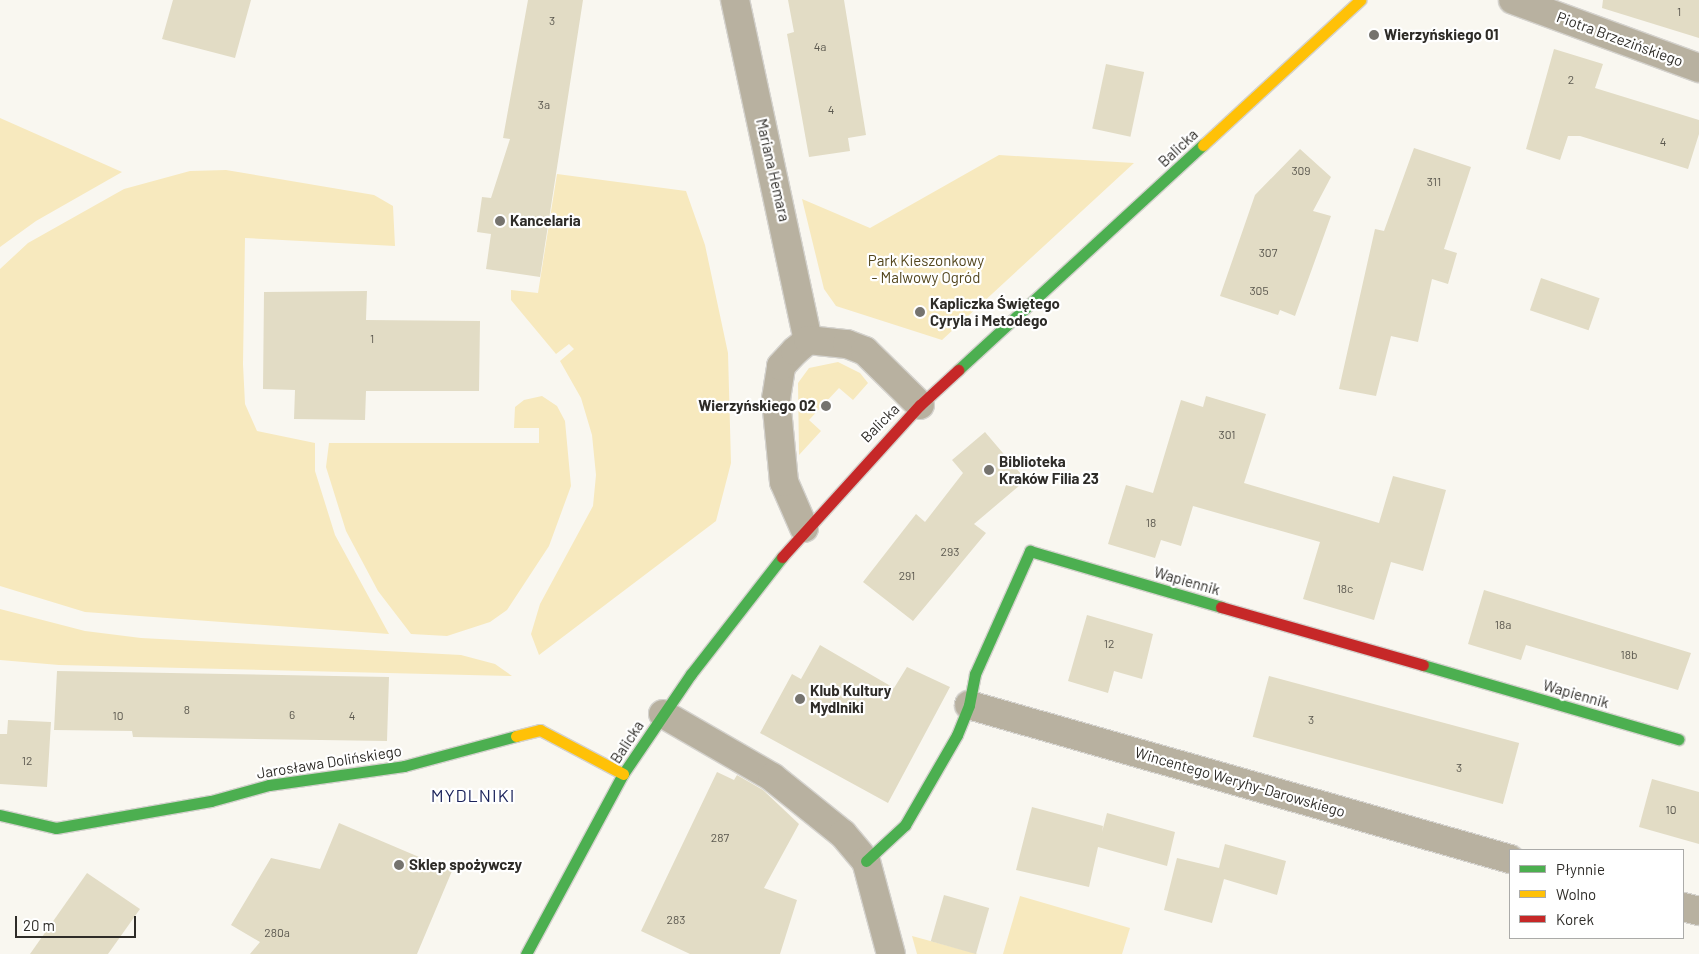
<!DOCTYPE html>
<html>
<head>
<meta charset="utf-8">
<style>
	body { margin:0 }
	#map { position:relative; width:1699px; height:954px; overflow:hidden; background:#f9f7f0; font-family:Barlow,sans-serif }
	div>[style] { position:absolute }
	.green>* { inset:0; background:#f7e9be }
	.building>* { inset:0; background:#e2dcc5; transform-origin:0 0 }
	.roads { filter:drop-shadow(1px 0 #d4d2cd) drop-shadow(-1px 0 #d4d2cd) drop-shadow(0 1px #d4d2cd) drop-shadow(0 -1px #d4d2cd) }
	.street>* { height:28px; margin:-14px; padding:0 14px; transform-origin:14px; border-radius:14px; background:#b8b1a0 }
	.fast>* { height:11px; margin:-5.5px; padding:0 5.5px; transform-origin:5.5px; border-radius:5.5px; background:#4caf50 }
	.slow>* { height:11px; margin:-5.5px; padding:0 5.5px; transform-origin:5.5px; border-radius:5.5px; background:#ffc107 }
	.jam>* { height:11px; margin:-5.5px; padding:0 5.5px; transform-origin:5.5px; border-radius:5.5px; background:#c62828 }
	.dots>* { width:14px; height:14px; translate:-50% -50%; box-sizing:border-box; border:2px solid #fff; border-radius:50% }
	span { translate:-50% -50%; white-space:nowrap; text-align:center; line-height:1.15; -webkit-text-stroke:4.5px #fff; paint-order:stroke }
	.number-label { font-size:12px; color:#5b584f }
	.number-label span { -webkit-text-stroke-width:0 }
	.poi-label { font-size:15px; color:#2e2c28; font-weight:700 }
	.left { translate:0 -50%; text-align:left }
	.right { translate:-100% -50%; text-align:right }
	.street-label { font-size:15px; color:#2e2c28 }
	.park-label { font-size:15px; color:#53461d }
	.quarter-label { font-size:18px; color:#1b235b; letter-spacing:1px }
	.legend { position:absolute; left:1509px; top:849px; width:175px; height:90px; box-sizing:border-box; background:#fff; border:1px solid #ababa9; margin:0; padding:6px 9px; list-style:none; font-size:15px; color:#2e2c28 }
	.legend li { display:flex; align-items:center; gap:10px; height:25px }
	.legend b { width:25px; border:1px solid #ababa9 }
	.scale { position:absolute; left:15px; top:916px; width:121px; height:22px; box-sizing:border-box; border:2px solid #2e2c28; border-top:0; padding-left:6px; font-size:15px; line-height:18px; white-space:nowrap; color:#2e2c28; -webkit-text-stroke:4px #fff; paint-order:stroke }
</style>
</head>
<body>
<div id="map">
	<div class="green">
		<i style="clip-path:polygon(0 118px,122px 172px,36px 221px,0 247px)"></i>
		<i style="clip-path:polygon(999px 155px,1134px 163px,942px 340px,836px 306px,824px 289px,802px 199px,870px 228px)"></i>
		<i style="clip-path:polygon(226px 170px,374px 195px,393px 206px,395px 246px,245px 238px,243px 364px,245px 404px,257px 431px,315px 443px,315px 471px,335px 535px,389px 634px,85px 612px,0 586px,0 269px,28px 243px,124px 189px,190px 171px)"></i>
		<i style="clip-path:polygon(557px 174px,686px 191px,705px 245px,728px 353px,731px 463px,716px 521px,539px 655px,531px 634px,540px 604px,593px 506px,596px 475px,592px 435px,581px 398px,560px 361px,574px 349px,569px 344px,556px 354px,511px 300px,511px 290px,538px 293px)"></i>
		<i style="clip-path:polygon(838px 362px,860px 373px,868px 383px,853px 400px,839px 388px,809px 420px,821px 431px,799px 455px,798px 383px,809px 368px)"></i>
		<i style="clip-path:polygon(542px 396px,557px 406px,565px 421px,571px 486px,549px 546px,507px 610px,490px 622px,447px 636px,411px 634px,378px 591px,346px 531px,326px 467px,329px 443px,539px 443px,539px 428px,514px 428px,515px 407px,524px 400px)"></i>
		<i style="clip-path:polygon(0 609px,85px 631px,141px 638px,461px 655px,495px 664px,512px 676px,59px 665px,0 660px)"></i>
		<i style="clip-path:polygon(1020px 896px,1130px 928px,1122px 954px,1003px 954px)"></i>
		<i style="clip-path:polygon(912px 936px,978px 954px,917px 954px)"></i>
	</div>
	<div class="building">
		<i style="clip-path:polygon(173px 0,251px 0,235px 58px,162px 39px)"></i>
		<i style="clip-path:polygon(528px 0,583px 0,540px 277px,486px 269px,491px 234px,477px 232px,482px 197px,491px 198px,510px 139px,503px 138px)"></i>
		<i style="clip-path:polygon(788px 0,844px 0,866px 135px,848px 138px,850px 151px,809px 157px,787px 34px,794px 32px)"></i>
		<i style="clip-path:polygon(1603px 0,1699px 0,1699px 38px,1602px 8px)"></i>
		<i style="clip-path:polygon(1554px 49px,1603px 64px,1595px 88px,1699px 120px,1699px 134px,1688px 169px,1580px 136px,1568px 136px,1560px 160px,1526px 149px)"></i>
		<i style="left:1106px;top:64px;width:39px;height:66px;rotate:12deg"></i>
		<i style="clip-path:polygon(1414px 148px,1471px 167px,1444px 249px,1457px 253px,1448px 284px,1432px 279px,1418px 342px,1391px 336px,1376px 396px,1339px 389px,1375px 229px,1384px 231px)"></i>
		<i style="clip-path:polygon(1300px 149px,1331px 177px,1313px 211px,1331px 216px,1295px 316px,1280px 310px,1278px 315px,1220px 296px,1255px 195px)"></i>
		<i style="left:1541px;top:278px;width:62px;height:34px;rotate:19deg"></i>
		<i style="clip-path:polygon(367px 291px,366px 320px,480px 321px,479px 391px,366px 391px,365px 420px,294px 419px,295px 390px,263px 389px,264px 292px)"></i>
		<i style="clip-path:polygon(1206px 396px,1266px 414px,1244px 483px,1379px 523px,1393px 476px,1446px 490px,1423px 571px,1391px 562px,1374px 620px,1303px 599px,1320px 542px,1193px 506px,1181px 546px,1161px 540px,1155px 558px,1108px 544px,1126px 485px,1153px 493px,1181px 400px,1203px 407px)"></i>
		<i style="clip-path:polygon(985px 432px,1026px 480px,974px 524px,986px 533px,913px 621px,863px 582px,916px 514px,925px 522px,963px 473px,952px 460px)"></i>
		<i style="clip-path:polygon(1484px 590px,1691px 653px,1678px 690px,1526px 645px,1521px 660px,1468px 644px)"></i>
		<i style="clip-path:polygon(1087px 615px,1153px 634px,1142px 679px,1114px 671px,1108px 693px,1068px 681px)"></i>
		<i style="clip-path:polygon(820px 645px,894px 688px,907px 667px,950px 687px,888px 803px,760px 733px,792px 674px,801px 679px)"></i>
		<i style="clip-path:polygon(57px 671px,389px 677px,387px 741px,133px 737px,132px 731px,54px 730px)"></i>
		<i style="left:1269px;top:676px;width:259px;height:63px;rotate:15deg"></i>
		<i style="clip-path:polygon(8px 720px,51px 722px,47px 787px,0 784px,0 734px,7px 734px)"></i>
		<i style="clip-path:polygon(717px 772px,734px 780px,737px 775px,763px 790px,799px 824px,764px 888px,797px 900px,780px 954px,690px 954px,641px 931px)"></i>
		<i style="clip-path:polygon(1652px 779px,1699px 792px,1699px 844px,1639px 827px)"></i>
		<i style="clip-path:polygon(1032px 807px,1103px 826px,1102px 832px,1107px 813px,1175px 832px,1167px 866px,1098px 847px,1089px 887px,1016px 870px)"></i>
		<i style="clip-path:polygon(339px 823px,452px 871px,417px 954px,250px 954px,260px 942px,231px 925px,271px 858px,320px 869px)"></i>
		<i style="clip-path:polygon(1225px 844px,1286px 861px,1277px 895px,1224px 879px,1212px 923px,1164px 910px,1177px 858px,1219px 868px)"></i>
		<i style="clip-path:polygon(87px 873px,140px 909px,108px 954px,30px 954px)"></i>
		<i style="left:944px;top:895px;width:47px;height:48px;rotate:16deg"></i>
	</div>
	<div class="roads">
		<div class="street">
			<i style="left:735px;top:0;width:348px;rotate:77.9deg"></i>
			<i style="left:1513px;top:0;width:198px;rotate:20.1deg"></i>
			<i style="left:804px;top:528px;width:50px;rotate:-113.5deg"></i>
			<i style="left:784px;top:482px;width:83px;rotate:-95.5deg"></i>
			<i style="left:776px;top:399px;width:33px;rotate:-81deg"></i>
			<i style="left:781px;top:366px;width:21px;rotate:-47deg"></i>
			<i style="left:795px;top:351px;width:17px;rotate:-40deg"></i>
			<i style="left:808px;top:340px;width:39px;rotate:6deg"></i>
			<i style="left:847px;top:344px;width:19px;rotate:21deg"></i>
			<i style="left:865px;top:351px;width:77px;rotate:44.5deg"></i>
			<i style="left:969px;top:705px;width:562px;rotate:15.89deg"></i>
			<i style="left:663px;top:714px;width:126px;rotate:30deg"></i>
			<i style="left:772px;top:777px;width:91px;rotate:38.8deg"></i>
			<i style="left:843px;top:834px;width:35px;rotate:50deg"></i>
			<i style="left:866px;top:861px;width:96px;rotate:75deg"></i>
			<i style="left:1683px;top:907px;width:16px;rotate:14deg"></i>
		</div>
		<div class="fast">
			<i style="left:958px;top:370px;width:333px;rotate:-42.6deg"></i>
			<i style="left:1423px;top:665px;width:266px;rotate:16.2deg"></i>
			<i style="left:0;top:815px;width:57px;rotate:13.1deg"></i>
			<i style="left:56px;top:828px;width:157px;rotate:-9.9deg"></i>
			<i style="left:211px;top:801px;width:60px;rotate:-15.4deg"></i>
			<i style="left:269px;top:785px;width:136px;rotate:-8deg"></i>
			<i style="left:404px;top:766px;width:116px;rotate:-15deg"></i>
			<i style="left:866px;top:861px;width:53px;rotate:-42.7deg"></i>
			<i style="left:905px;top:825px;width:104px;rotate:-60deg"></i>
			<i style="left:957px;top:735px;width:32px;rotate:-68deg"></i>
			<i style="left:969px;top:705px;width:32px;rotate:-79deg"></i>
			<i style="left:975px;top:674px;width:135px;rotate:-65.9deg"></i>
			<i style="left:1030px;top:551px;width:199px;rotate:16.3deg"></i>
			<i style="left:526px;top:954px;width:204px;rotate:-61.7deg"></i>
			<i style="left:623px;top:774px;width:121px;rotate:-55.8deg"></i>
			<i style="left:691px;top:674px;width:148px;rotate:-52.1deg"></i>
		</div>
		<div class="slow">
			<i style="left:1203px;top:145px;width:214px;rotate:-42.7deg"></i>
			<i style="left:516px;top:736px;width:25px;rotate:-14deg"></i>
			<i style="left:540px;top:730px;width:94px;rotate:27.9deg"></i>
		</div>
		<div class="jam">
			<i style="left:782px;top:557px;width:205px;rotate:-47.8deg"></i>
			<i style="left:920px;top:405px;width:52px;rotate:-42.6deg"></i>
			<i style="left:1221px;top:607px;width:210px;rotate:16deg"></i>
		</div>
	</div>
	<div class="dots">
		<i style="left:1374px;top:35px;background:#75736e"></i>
		<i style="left:500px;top:221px;background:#75736e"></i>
		<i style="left:920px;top:312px;background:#75736e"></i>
		<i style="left:826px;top:406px;background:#75736e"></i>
		<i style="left:989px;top:470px;background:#75736e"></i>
		<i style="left:800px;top:699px;background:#75736e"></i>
		<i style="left:399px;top:865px;background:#75736e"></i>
	</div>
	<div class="number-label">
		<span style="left:1679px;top:12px">1</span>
		<span style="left:552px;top:21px">3</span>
		<span style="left:820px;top:47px">4a</span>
		<span style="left:1571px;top:80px">2</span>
		<span style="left:544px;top:105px">3a</span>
		<span style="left:831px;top:110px">4</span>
		<span style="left:1663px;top:142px">4</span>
		<span style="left:1301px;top:171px">309</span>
		<span style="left:1434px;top:182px">311</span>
		<span style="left:1268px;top:253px">307</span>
		<span style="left:1259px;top:291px">305</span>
		<span style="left:372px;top:339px">1</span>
		<span style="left:1227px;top:435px">301</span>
		<span style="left:1151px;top:523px">18</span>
		<span style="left:950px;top:552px">293</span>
		<span style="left:907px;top:576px">291</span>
		<span style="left:1345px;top:589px">18c</span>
		<span style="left:1503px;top:625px">18a</span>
		<span style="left:1109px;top:644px">12</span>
		<span style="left:1629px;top:655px">18b</span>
		<span style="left:187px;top:710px">8</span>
		<span style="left:292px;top:715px">6</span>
		<span style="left:118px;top:716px">10</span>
		<span style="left:352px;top:716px">4</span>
		<span style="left:1311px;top:720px">3</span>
		<span style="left:27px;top:761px">12</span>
		<span style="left:1459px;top:768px">3</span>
		<span style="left:1671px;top:810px">10</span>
		<span style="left:720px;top:838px">287</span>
		<span style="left:676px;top:920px">283</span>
		<span style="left:277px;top:933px">280a</span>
	</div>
	<div class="poi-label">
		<span class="left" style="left:1384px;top:35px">Wierzyńskiego 01</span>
		<span class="left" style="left:510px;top:221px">Kancelaria</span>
		<span class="left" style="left:930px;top:312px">Kapliczka Świętego<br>Cyryla i Metodego</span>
		<span class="right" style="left:816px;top:406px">Wierzyńskiego 02</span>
		<span class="left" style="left:999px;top:470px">Biblioteka<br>Kraków Filia 23</span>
		<span class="left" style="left:810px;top:699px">Klub Kultury<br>Mydlniki</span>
		<span class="left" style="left:409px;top:865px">Sklep spożywczy</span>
	</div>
	<div class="street-label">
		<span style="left:1620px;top:39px;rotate:20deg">Piotra Brzezińskiego</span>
		<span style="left:1178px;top:148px;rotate:-43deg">Balicka</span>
		<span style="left:773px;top:170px;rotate:77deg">Mariana Hemara</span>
		<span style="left:880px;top:423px;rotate:-45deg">Balicka</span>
		<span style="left:1187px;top:581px;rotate:16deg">Wapiennik</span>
		<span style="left:1576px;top:694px;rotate:16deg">Wapiennik</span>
		<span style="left:627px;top:742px;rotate:-57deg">Balicka</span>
		<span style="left:329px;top:762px;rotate:-9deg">Jarosława Dolińskiego</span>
		<span style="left:1240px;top:782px;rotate:16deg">Wincentego Weryhy-Darowskiego</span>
	</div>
	<div class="park-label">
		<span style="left:926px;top:269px">Park Kieszonkowy<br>- Malwowy Ogród</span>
	</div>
	<div class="quarter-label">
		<span style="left:473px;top:795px">MYDLNIKI</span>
	</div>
	<ul class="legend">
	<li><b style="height:6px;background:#4caf50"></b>Płynnie</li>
	<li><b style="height:6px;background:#ffc107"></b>Wolno</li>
	<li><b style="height:6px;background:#c62828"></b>Korek</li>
	</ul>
	<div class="scale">20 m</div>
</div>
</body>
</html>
